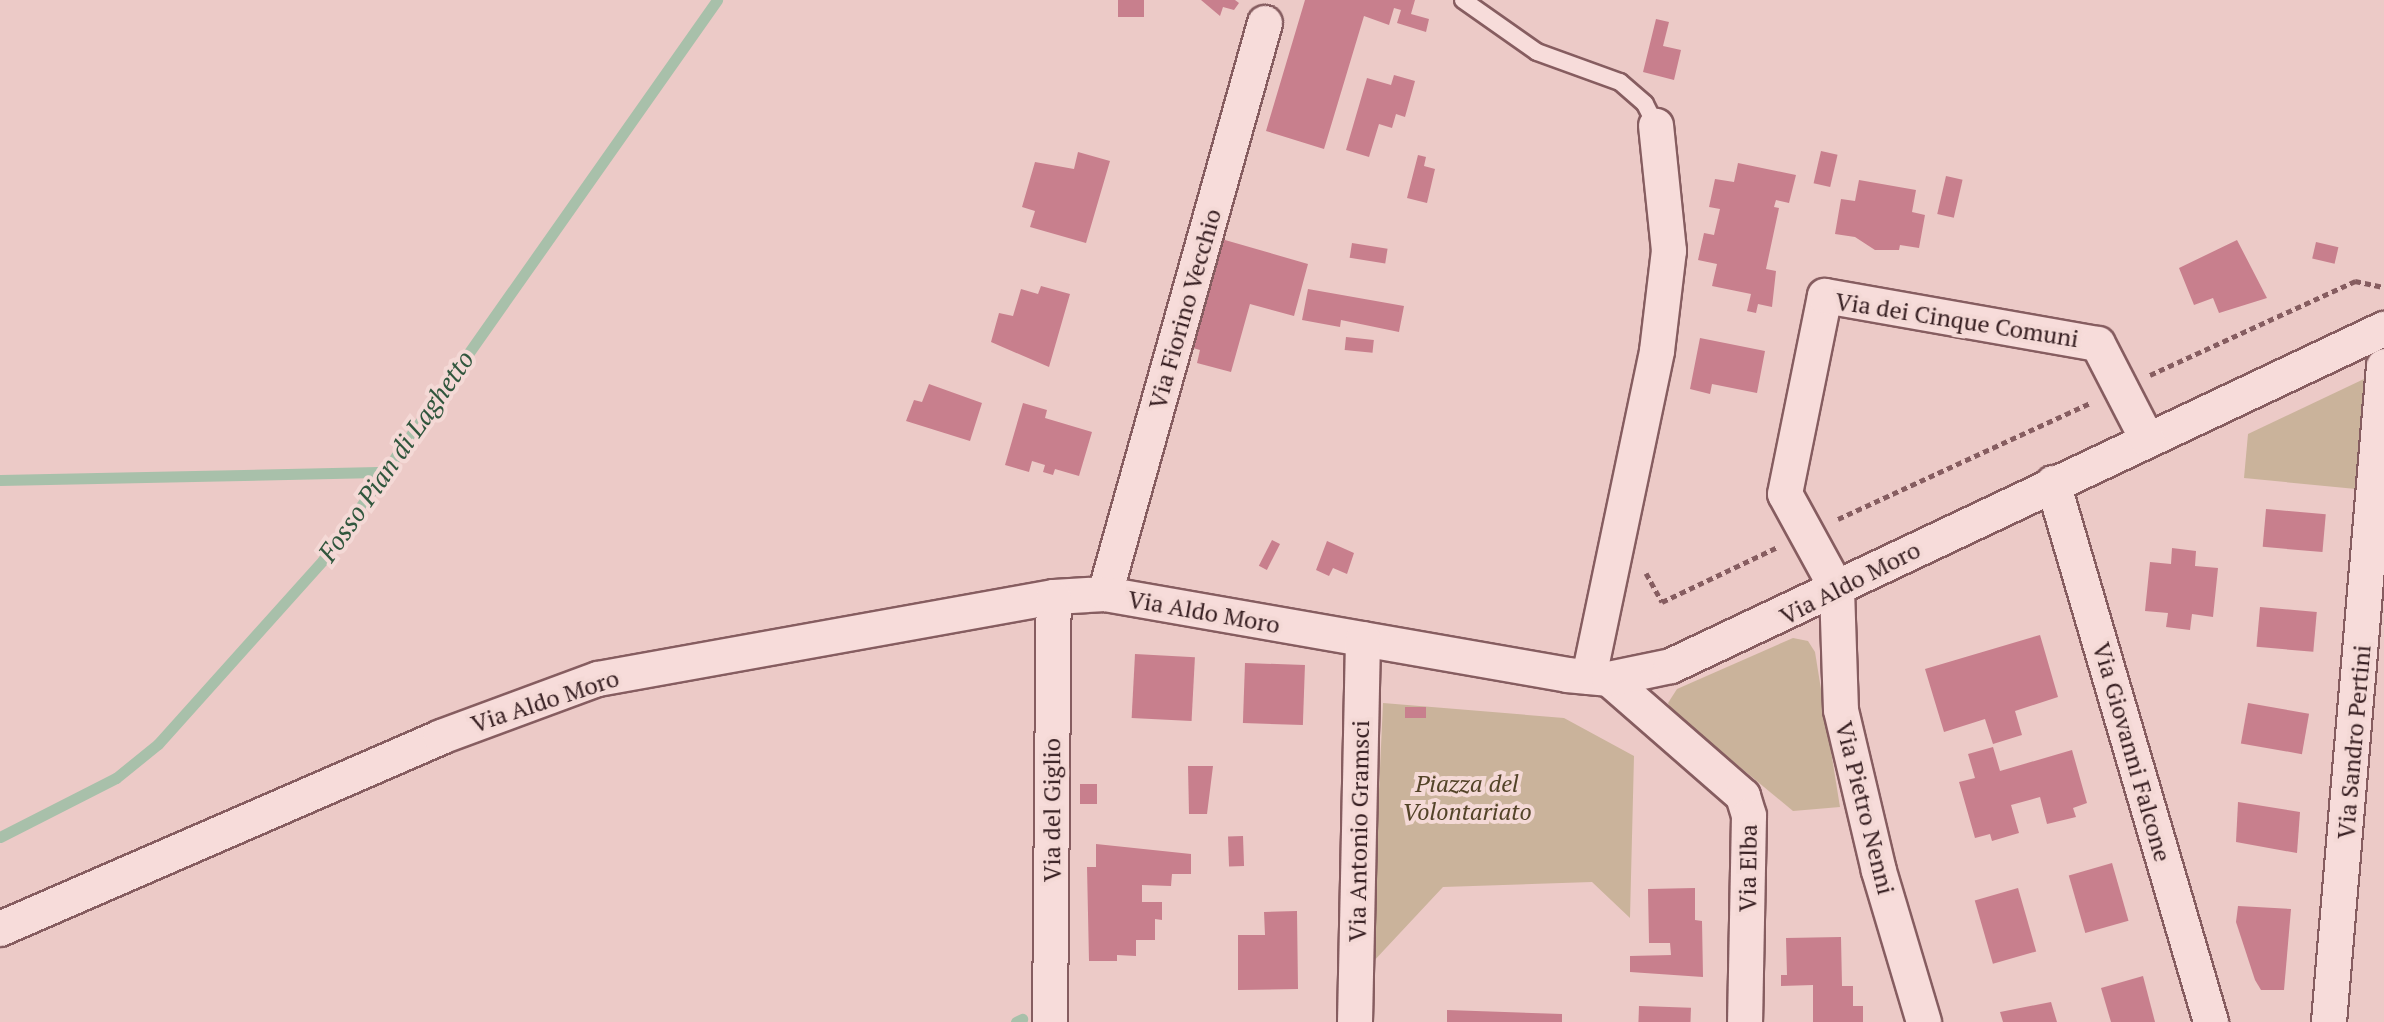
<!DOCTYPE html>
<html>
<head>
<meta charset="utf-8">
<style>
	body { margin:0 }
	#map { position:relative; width:2384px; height:1022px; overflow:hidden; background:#eccac7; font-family:"PT Serif",serif }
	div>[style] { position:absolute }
	.green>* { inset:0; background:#cab39b }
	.stream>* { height:11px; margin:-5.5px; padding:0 5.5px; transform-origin:5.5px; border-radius:5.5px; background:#a8c0aa }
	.building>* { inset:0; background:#c87f8d; transform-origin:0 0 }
	.path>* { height:5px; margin-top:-2.5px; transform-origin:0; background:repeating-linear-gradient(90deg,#865d60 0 6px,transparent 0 10px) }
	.roads { filter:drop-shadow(2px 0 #865d60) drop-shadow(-2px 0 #865d60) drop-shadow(0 2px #865d60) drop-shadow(0 -2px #865d60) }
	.lane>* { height:16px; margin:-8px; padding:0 8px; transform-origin:8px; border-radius:8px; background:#f7dcda }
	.street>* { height:34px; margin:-17px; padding:0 17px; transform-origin:17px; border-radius:17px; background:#f7dcda }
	span { translate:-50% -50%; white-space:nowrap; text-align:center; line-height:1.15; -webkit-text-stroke:8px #f4d9d6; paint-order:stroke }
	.street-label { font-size:24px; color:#382023 }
	.park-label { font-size:24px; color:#534328; font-style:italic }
	.water-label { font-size:26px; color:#30563d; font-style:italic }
</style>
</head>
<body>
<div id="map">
	<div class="green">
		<i style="clip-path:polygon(2364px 379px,2356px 489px,2244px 478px,2248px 434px)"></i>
		<i style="clip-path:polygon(1793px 638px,1808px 641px,1815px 652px,1840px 807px,1793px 811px,1672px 711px,1668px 703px,1677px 689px)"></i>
		<i style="clip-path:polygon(1383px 703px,1564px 718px,1634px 756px,1630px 918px,1592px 882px,1443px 887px,1371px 964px)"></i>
	</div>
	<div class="stream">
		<i style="left:0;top:480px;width:389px;rotate:-1.2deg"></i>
		<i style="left:0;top:837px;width:130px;rotate:-27deg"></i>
		<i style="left:116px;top:778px;width:54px;rotate:-39deg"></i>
		<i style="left:158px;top:744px;width:247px;rotate:-48.1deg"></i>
		<i style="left:323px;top:560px;width:685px;rotate:-54.87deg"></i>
		<i style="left:1016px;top:1022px;width:7px;rotate:-27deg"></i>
	</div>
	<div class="building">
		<i style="left:1118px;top:0;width:26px;height:17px"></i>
		<i style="clip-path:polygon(1201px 0,1235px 0,1239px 3px,1234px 10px,1223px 7px,1220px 16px)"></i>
		<i style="clip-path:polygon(1305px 0,1415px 0,1411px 14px,1429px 19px,1426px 32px,1397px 23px,1401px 10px,1394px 8px,1389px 25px,1364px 16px,1324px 149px,1266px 131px)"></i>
		<i style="clip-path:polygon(1656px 19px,1669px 22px,1663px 46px,1681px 50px,1674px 80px,1643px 72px)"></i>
		<i style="clip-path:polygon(1394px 75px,1415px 81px,1405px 117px,1396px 114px,1392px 128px,1379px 124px,1369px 157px,1346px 150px,1367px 78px,1391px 85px)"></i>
		<i style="left:1821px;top:151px;width:17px;height:33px;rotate:13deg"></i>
		<i style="clip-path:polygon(1078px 152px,1110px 161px,1086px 243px,1030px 227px,1035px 211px,1022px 207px,1035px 162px,1074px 169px)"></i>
		<i style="clip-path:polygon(1418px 155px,1426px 157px,1424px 166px,1435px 169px,1427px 203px,1407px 198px)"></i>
		<i style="clip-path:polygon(1738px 163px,1796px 175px,1789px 203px,1776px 200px,1774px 207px,1779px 208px,1766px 269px,1776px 271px,1772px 307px,1758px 304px,1756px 313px,1747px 311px,1751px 294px,1712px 286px,1717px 264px,1698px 260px,1704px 233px,1714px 235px,1720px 209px,1709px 207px,1715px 179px,1734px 182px)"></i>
		<i style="left:1946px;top:176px;width:17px;height:39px;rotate:13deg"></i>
		<i style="clip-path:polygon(1859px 180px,1916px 190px,1912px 212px,1925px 215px,1919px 248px,1900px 245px,1899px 250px,1875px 250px,1855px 237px,1835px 234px,1841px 199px,1855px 201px)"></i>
		<i style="clip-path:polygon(1218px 238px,1308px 264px,1294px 316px,1250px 304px,1231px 372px,1197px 363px,1200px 350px,1186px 346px)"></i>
		<i style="clip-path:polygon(2237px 240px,2267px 298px,2219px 313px,2213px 298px,2194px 305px,2179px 268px)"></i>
		<i style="left:2316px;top:242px;width:23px;height:17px;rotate:13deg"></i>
		<i style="left:1352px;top:243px;width:36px;height:15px;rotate:9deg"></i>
		<i style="clip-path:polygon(1041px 286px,1070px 294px,1049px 367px,991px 342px,999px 313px,1013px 316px,1021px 289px,1038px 294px)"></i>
		<i style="clip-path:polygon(1308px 289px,1404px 306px,1399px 332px,1341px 320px,1340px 327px,1302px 320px)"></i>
		<i style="left:1346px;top:337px;width:28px;height:13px;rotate:6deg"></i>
		<i style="clip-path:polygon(1700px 338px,1765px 351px,1757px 393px,1712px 384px,1710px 394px,1690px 389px)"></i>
		<i style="clip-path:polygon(929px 384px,982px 403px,970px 441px,906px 421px,914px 400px,922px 402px)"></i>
		<i style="clip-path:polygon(1023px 403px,1047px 410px,1045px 418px,1092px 432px,1079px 476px,1055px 469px,1053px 475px,1043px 472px,1045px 465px,1032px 461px,1029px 472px,1005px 465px)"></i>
		<i style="left:2266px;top:509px;width:60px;height:38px;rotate:5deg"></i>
		<i style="left:1272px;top:540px;width:9px;height:29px;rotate:27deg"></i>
		<i style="clip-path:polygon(1327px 541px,1354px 553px,1347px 574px,1333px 568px,1329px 576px,1316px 570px)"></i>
		<i style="clip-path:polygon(2172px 548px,2196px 551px,2195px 566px,2218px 568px,2213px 617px,2192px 614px,2190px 630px,2166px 627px,2168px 613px,2145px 611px,2150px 562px,2171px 564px)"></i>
		<i style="left:2260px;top:607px;width:57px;height:40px;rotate:5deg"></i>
		<i style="clip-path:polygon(2040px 635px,2058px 697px,2015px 711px,2022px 735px,1993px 744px,1985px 719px,1944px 732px,1925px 669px)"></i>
		<i style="left:1135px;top:654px;width:60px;height:64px;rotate:3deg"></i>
		<i style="left:1245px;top:663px;width:60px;height:60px;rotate:2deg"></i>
		<i style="left:2248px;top:703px;width:62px;height:41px;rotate:10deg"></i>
		<i style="left:1405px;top:707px;width:21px;height:11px"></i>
		<i style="clip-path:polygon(1993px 747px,2000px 771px,2072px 750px,2087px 803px,2073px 808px,2076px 817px,2047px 824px,2040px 797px,2011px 805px,2019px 833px,1992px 841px,1990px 834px,1975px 838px,1959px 782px,1975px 778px,1968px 754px)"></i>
		<i style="clip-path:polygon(1188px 766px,1213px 766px,1207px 814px,1189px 814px)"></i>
		<i style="left:1080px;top:784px;width:17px;height:20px"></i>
		<i style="clip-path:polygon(2238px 802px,2300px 812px,2297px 853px,2236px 842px)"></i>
		<i style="left:1243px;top:836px;width:30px;height:15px;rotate:88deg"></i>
		<i style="clip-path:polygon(1096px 844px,1191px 854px,1191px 874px,1172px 874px,1171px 886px,1142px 885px,1142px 902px,1162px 902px,1162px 920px,1155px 919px,1155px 940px,1136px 940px,1136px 956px,1117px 955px,1117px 961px,1089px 961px,1087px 867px,1096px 867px)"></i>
		<i style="left:2112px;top:863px;width:60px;height:45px;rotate:74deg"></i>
		<i style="clip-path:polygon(1695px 888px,1695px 920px,1702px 921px,1703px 977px,1630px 972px,1630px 956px,1671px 955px,1670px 943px,1649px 943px,1648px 889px)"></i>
		<i style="left:2018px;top:888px;width:66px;height:45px;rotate:74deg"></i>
		<i style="clip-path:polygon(2238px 906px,2291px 909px,2284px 990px,2261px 990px,2255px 980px,2236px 922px)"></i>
		<i style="clip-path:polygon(1297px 911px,1298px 989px,1238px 990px,1238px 935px,1265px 935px,1264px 912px)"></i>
		<i style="clip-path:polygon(1841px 937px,1842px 986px,1853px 986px,1853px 1006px,1863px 1006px,1863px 1022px,1813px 1022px,1813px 985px,1781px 986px,1781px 975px,1787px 975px,1786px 938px)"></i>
		<i style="clip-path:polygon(2143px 976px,2155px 1022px,2111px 1022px,2101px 988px)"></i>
		<i style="clip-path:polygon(2051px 1002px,2057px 1022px,2003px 1022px,2000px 1012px)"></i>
		<i style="left:1639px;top:1006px;width:52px;height:16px;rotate:2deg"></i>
		<i style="clip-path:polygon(1447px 1010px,1562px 1014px,1562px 1022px,1447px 1022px)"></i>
	</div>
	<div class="path">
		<i style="left:2150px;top:375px;width:226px;rotate:-24.6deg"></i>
		<i style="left:2355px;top:281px;width:30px;rotate:12deg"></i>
		<i style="left:1838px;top:519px;width:277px;rotate:-24.7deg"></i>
		<i style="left:1646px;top:573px;width:33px;rotate:61deg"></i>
		<i style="left:1662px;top:602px;width:128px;rotate:-25.4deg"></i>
	</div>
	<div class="roads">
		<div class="lane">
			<i style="left:1463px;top:0;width:90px;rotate:35.1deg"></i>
			<i style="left:1537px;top:52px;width:88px;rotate:19.9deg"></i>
			<i style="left:1620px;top:82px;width:33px;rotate:41deg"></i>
			<i style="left:1645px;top:104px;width:25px;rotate:63deg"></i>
		</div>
		<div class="street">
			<i style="left:2053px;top:483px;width:562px;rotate:73.66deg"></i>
			<i style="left:1105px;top:594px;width:593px;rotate:-74.35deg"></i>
			<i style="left:1589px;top:677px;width:333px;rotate:-78.2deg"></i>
			<i style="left:1657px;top:351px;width:101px;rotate:-83.2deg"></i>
			<i style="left:1669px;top:251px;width:126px;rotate:-95.9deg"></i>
			<i style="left:1609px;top:679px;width:178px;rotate:41.1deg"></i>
			<i style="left:1743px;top:796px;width:21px;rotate:73deg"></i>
			<i style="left:1749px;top:816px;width:206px;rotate:91.1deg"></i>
			<i style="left:0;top:929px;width:481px;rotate:-23.5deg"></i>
			<i style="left:441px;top:737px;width:167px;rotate:-20.3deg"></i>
			<i style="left:598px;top:679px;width:463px;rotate:-10.2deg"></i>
			<i style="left:1054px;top:597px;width:51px;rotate:-3.4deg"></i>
			<i style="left:1105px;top:594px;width:469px;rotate:9.9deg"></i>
			<i style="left:1567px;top:675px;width:42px;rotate:5.4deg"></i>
			<i style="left:1609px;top:679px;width:63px;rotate:-11.8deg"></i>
			<i style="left:1671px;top:666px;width:789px;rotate:-25.3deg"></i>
			<i style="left:1050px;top:1022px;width:425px;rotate:-89.5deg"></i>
			<i style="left:1355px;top:1022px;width:383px;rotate:-88.8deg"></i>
			<i style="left:1924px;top:1022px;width:158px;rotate:-106.6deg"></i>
			<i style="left:1879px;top:871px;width:165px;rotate:-103.3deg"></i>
			<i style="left:1841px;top:710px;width:121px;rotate:-91.9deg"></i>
			<i style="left:1837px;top:589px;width:108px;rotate:-118.7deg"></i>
			<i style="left:1785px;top:494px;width:202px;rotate:-78.6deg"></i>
			<i style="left:1825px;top:296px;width:277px;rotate:10deg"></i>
			<i style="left:2098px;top:344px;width:107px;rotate:62.7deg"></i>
			<i style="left:2329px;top:1022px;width:658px;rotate:-85.21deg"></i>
		</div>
	</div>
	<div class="street-label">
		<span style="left:1185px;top:309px;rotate:-74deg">Via Fiorino Vecchio</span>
		<span style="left:1957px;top:320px;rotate:9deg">Via dei Cinque Comuni</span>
		<span style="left:1850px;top:583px;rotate:-27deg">Via Aldo Moro</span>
		<span style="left:1204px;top:612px;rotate:10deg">Via Aldo Moro</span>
		<span style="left:545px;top:701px;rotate:-18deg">Via Aldo Moro</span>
		<span style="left:2354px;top:742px;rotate:-85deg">Via Sandro Pertini</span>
		<span style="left:2132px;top:752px;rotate:74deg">Via Giovanni Falcone</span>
		<span style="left:1865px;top:808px;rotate:76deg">Via Pietro Nenni</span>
		<span style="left:1052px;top:810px;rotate:-90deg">Via del Giglio</span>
		<span style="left:1359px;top:831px;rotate:-89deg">Via Antonio Gramsci</span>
		<span style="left:1748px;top:868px;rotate:-89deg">Via Elba</span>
	</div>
	<div class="park-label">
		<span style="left:1467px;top:798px">Piazza del<br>Volontariato</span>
	</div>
	<div class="water-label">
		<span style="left:396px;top:456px;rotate:-55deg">Fosso Pian di Laghetto</span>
	</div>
</div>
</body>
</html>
